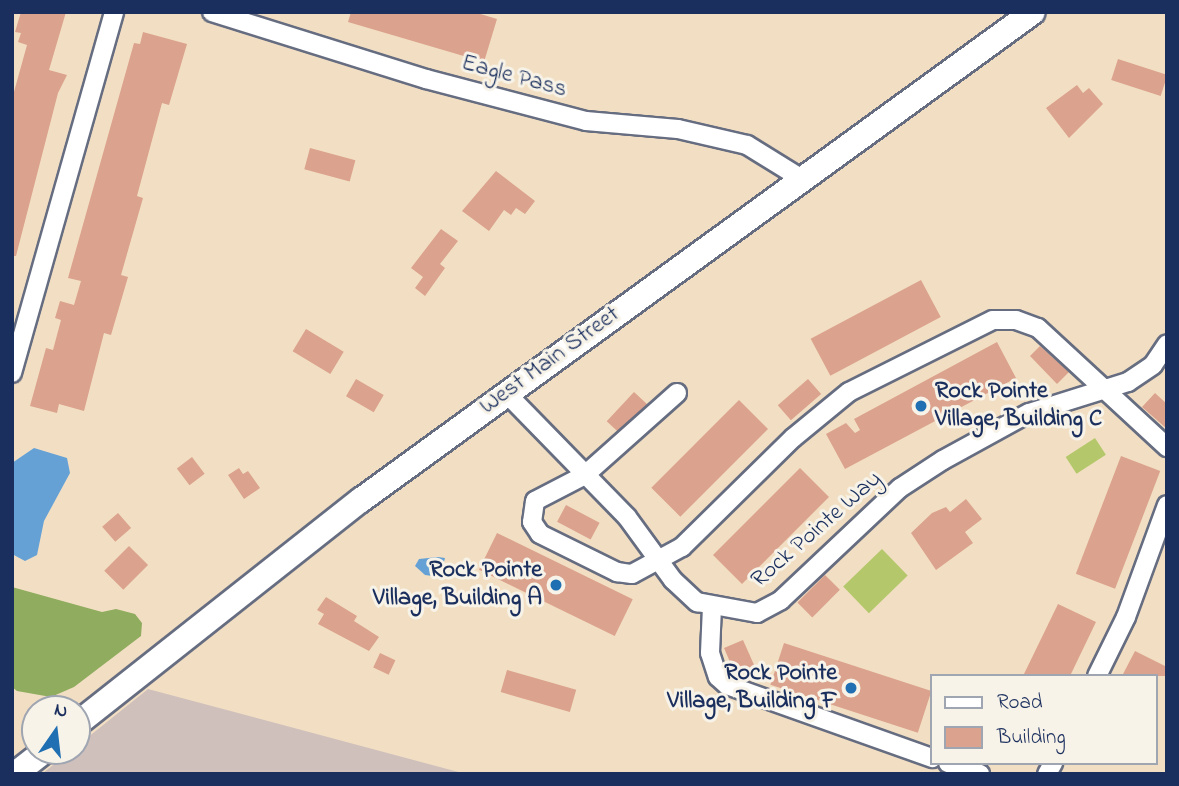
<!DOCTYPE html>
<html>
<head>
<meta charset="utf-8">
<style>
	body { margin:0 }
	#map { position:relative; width:1179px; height:786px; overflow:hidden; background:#f2dfc3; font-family:"Indie Flower",sans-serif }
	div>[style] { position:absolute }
	.industrial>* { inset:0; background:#d0c0bc }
	.green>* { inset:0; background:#b4c86b; transform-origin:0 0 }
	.forest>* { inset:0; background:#8fac5f }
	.water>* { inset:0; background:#66a1d6 }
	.building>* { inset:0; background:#dba28d; transform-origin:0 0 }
	.roads { filter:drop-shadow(2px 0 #666d81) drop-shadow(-2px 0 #666d81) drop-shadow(0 2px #666d81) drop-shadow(0 -2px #666d81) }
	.street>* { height:18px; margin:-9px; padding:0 9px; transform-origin:9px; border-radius:9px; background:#fff }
	.secondary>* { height:24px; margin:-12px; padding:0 12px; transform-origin:12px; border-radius:12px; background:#fff }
	.dots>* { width:19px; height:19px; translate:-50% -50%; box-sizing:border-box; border:4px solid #f7f3e8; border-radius:50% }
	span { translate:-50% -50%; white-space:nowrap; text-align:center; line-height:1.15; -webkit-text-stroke:6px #f7f3e8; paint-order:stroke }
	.street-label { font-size:24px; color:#1b2f5e }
	.poi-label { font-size:24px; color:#1b2f5e; font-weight:700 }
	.left { translate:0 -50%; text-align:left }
	.right { translate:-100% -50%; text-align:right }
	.frame { position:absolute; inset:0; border:14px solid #1b2f5e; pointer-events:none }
	.legend { position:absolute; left:930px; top:674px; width:228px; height:91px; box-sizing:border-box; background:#f7f3e8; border:2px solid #9fa5b1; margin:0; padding:9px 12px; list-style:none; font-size:21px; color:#1b2f5e }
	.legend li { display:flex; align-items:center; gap:14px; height:35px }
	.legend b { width:35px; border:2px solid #9fa5b1 }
	.north { position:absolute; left:21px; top:695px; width:70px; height:70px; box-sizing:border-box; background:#f7f3e8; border:2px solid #9fa5b1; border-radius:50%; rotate:14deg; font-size:19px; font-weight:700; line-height:28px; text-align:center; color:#1b2f5e }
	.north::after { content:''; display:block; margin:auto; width:24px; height:32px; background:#1f6fb2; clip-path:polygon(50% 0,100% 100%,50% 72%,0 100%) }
</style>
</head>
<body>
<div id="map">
	<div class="industrial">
		<i style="clip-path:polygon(148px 689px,466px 774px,42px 774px,70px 751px,77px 751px,77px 746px)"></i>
	</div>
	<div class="green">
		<i style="left:1095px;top:438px;width:20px;height:35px;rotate:57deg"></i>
		<i style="left:882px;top:549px;width:37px;height:54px;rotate:46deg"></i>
	</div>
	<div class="forest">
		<i style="clip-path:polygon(12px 587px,102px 612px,116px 609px,135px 614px,142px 623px,141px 636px,74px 687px,51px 697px,17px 691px,12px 687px)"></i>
	</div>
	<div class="water">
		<i style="clip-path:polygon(34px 448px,67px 458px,70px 473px,44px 521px,37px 555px,25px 561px,12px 554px,12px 463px)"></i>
		<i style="clip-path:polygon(438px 557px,445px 558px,440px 577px,425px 575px,415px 566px,419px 559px)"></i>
	</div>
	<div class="building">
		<i style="clip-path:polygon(21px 12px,66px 12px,49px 70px,67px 75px,58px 93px,16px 256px,12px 256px,12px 99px,27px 45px,18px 42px,21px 33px,15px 32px)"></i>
		<i style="clip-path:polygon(351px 12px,474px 12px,497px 19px,484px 62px,348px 22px)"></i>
		<i style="clip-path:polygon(143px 32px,187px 44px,169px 105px,162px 103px,137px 196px,143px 198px,121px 275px,128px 277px,111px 335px,104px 333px,84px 411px,59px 404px,57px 413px,30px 406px,46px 348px,53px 350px,61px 320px,55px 318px,60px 301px,74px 305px,81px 281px,68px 278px,134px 43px,140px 44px)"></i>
		<i style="left:1118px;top:59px;width:52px;height:22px;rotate:18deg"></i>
		<i style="clip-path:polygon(1077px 85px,1083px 93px,1089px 88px,1103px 104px,1069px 138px,1046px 108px)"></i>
		<i style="left:310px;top:148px;width:47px;height:22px;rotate:15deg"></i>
		<i style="clip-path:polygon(496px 171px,535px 201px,525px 214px,516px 208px,511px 215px,504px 210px,489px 231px,462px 211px)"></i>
		<i style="clip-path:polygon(441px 229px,458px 241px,440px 264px,445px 268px,425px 296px,415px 288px,423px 277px,411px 268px)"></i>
		<i style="left:921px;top:280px;width:42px;height:125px;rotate:62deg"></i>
		<i style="left:306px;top:329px;width:44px;height:26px;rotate:31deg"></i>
		<i style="clip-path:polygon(997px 342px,1016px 378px,845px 469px,826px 434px,846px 423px,855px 433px,860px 430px,854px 419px)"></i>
		<i style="clip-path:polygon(1040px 346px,1069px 372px,1057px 384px,1030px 356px)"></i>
		<i style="left:356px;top:379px;width:32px;height:20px;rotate:30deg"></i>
		<i style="left:808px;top:379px;width:20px;height:40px;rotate:49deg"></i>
		<i style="left:634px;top:392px;width:18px;height:40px;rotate:43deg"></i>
		<i style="clip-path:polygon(1155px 393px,1167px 404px,1167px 429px,1142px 407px)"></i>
		<i style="left:739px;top:400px;width:41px;height:124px;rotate:45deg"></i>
		<i style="left:1121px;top:456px;width:42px;height:126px;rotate:21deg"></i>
		<i style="left:192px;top:457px;width:21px;height:19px;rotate:53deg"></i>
		<i style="clip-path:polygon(239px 468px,243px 474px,248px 471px,260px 488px,244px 499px,228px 475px)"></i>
		<i style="left:800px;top:468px;width:41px;height:123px;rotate:45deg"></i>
		<i style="clip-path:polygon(966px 499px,982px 519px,965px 532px,973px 543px,936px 570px,911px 533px,932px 513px,946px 507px,950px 512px)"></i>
		<i style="left:566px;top:505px;width:38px;height:19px;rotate:28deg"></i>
		<i style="left:118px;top:513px;width:20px;height:21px;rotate:49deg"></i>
		<i style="left:497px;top:533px;width:151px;height:41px;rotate:26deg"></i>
		<i style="left:129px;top:546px;width:27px;height:35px;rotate:45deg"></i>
		<i style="left:825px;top:575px;width:21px;height:39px;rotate:45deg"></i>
		<i style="clip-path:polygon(326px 597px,357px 616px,354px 621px,379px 637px,369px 651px,318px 624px,324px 614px,317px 610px)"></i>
		<i style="clip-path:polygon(1058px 604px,1096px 622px,1070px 676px,1023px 676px)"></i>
		<i style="clip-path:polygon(743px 640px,759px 676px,749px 681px,736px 676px,724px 648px)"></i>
		<i style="left:784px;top:643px;width:155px;height:44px;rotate:18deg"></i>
		<i style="clip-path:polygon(1135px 651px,1167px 667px,1167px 676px,1122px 676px)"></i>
		<i style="left:380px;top:653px;width:17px;height:16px;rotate:25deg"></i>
		<i style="left:507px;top:670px;width:72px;height:23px;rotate:16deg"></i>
	</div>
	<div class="roads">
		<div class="street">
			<i style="left:212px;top:12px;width:224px;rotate:17.4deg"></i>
			<i style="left:426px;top:79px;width:165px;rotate:14.7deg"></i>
			<i style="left:586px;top:121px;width:92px;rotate:5deg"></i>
			<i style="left:678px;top:129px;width:71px;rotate:13.1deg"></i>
			<i style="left:747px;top:145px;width:65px;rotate:31.7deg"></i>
			<i style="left:12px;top:373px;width:375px;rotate:-74.2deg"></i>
			<i style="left:506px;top:393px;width:173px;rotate:45.7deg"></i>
			<i style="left:627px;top:517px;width:78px;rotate:53.9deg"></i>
			<i style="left:673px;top:580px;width:33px;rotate:43deg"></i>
			<i style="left:697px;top:602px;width:61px;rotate:10.4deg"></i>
			<i style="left:757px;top:613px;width:27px;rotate:-28deg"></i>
			<i style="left:781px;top:600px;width:163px;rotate:-43.3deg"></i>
			<i style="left:900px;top:488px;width:51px;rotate:-33.1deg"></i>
			<i style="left:943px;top:460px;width:98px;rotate:-28.7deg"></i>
			<i style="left:1029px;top:413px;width:104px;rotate:-17.4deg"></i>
			<i style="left:1128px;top:382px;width:30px;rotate:-34deg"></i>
			<i style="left:1153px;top:365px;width:25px;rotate:-56deg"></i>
			<i style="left:677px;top:393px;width:123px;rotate:138.3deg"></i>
			<i style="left:585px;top:475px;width:56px;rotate:152.5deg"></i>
			<i style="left:535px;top:501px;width:21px;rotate:98deg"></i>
			<i style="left:532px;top:522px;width:14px;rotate:56deg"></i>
			<i style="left:540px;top:534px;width:86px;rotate:26.3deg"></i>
			<i style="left:617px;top:572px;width:15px;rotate:8deg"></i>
			<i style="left:632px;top:574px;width:57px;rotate:-28.4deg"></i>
			<i style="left:682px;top:547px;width:156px;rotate:-44.5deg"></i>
			<i style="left:793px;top:438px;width:72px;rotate:-39.4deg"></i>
			<i style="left:849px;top:392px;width:161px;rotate:-26.6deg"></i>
			<i style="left:993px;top:320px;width:23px"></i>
			<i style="left:1016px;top:320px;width:23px;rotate:20deg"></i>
			<i style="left:1038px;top:328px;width:176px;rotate:42.7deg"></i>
			<i style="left:712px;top:607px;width:46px;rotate:92.5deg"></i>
			<i style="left:710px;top:653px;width:25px;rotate:72deg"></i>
			<i style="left:718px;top:677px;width:12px;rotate:42deg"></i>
			<i style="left:727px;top:685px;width:218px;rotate:19.6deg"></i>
			<i style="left:1097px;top:676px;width:66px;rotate:-63.8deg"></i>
			<i style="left:1126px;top:617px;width:119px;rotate:-69.9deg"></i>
			<i style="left:948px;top:763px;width:34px;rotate:19deg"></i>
			<i style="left:1047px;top:774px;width:13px;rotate:-61deg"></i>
		</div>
		<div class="secondary">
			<i style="left:77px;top:724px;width:362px;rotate:-38.3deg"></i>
			<i style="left:361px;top:500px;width:830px;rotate:-35.99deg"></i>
			<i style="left:15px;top:774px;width:37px;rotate:-38deg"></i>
		</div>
	</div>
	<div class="dots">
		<i style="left:921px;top:406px;background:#1f6fb2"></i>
		<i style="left:556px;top:585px;background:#1f6fb2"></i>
		<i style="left:851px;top:688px;background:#1f6fb2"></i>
	</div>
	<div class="street-label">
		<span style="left:514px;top:77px;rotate:15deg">Eagle Pass</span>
		<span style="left:550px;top:361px;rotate:-36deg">West Main Street</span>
		<span style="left:817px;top:530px;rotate:-41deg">Rock Pointe Way</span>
	</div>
	<div class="poi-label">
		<span class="left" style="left:935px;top:406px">Rock Pointe<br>Village, Building C</span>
		<span class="right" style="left:542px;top:585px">Rock Pointe<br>Village, Building A</span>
		<span class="right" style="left:837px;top:688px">Rock Pointe<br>Village, Building F</span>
	</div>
	<div class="frame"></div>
	<ul class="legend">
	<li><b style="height:9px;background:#fff"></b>Road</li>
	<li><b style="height:19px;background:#dba28d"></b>Building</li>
	</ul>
	<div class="north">N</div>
</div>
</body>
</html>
